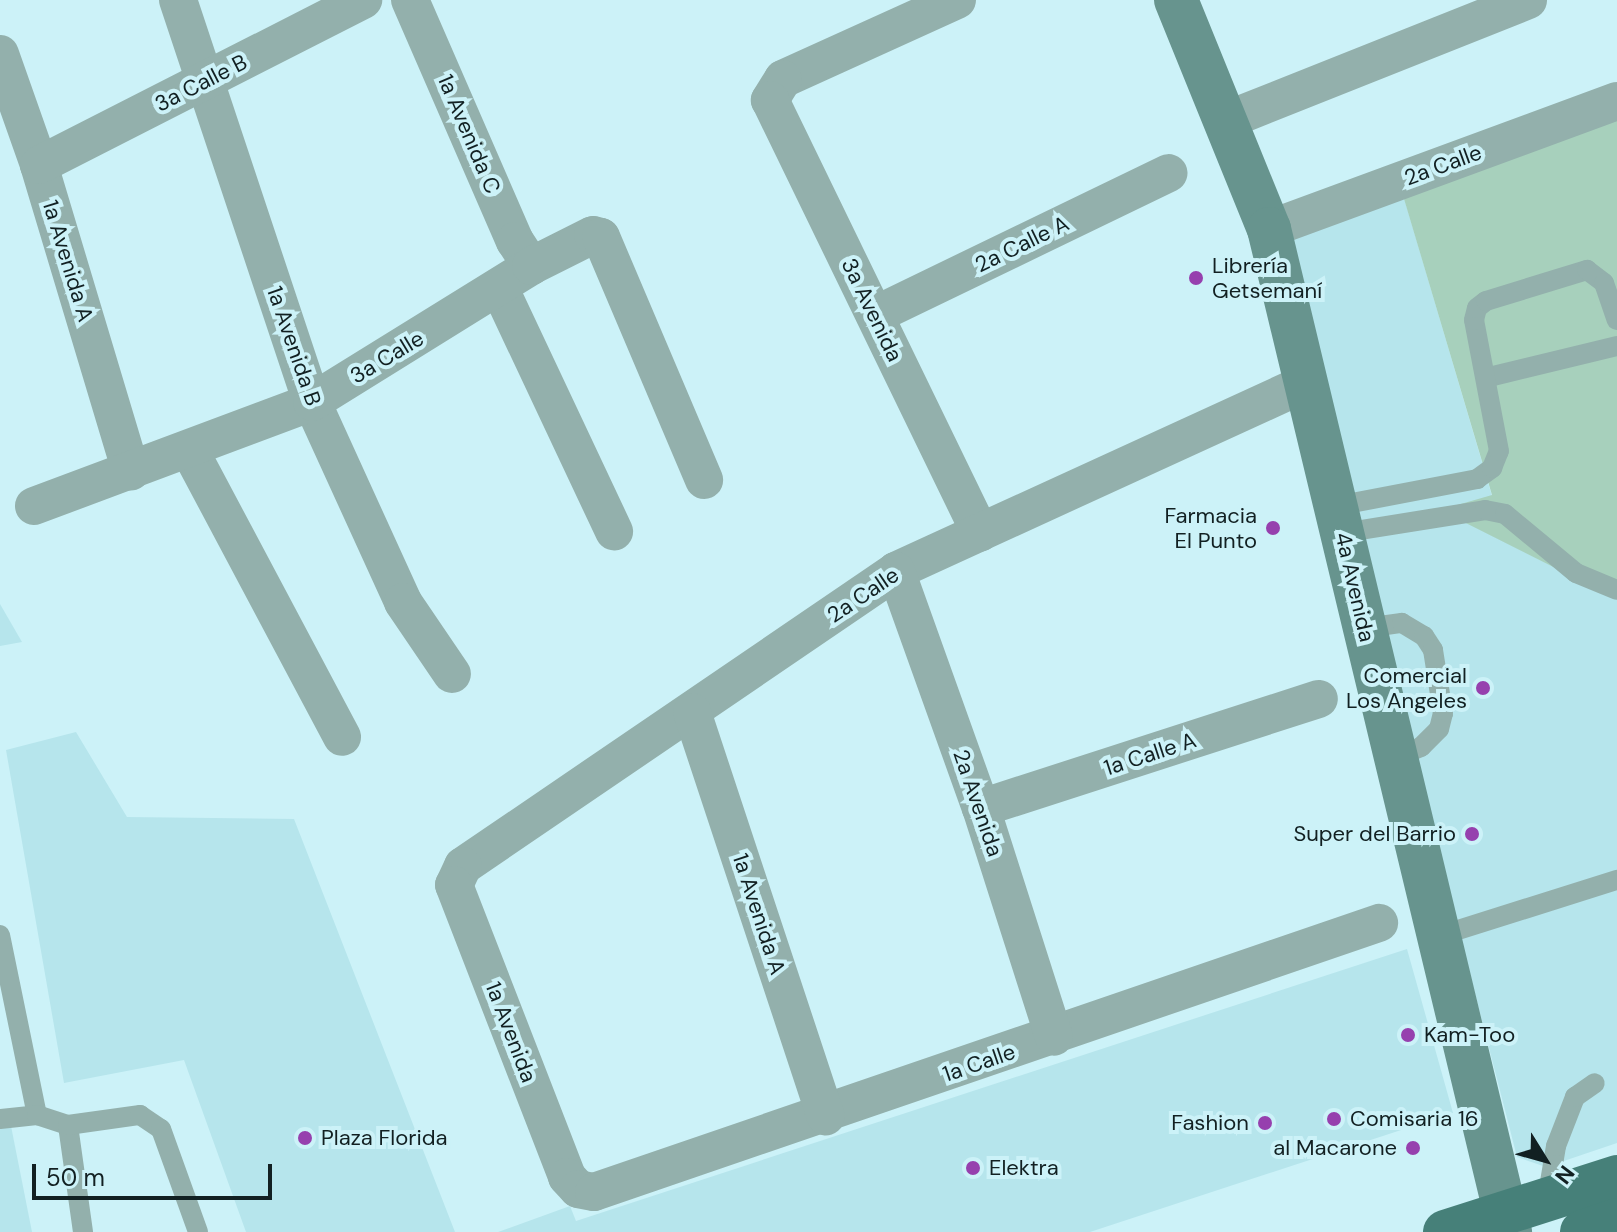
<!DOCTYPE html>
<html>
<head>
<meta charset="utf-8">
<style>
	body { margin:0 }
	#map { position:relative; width:1617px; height:1232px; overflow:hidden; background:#ccf2f8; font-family:"DM Sans",sans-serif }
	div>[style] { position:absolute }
	.built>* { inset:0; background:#b6e5ec }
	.green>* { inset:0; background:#a7d0bc }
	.lane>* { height:20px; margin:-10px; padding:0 10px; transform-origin:10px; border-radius:10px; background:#93b0ac }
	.street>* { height:38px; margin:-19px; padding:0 19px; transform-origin:19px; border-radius:19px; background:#93b0ac }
	.secondary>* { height:44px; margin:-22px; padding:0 22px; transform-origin:22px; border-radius:22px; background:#67948e }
	.primary>* { height:44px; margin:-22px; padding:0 22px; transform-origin:22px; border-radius:22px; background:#468079 }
	.dots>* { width:22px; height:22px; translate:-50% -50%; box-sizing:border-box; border:4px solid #ccf2f8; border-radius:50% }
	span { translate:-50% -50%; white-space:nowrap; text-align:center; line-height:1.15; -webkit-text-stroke:8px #ccf2f8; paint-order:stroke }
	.street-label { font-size:22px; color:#122022 }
	.poi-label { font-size:22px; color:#122022 }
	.left { translate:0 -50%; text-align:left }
	.right { translate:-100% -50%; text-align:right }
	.north { position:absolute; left:1505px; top:1120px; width:80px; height:80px; -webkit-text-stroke:6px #ccf2f8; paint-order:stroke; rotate:127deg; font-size:22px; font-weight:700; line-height:32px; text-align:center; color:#122022 }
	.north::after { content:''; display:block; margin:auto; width:28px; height:36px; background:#122022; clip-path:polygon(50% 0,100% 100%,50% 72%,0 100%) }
	.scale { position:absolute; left:32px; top:1164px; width:240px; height:36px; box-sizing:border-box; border:4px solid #122022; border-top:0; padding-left:10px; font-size:24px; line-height:28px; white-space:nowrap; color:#122022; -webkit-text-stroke:6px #ccf2f8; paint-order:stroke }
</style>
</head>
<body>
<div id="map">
	<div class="built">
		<i style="clip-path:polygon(1399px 181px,1492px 496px,1442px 510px,1617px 599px,1617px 1143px,1546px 1167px,1517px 1157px,1275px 214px)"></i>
		<i style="clip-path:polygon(0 604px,22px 642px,0 646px)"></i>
		<i style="clip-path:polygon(76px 732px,127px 817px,294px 819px,455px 1232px,246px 1232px,184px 1060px,64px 1083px,6px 750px)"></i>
		<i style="clip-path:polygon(1407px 949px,1453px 1113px,1090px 1232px,498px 1232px,570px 1206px,576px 1221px)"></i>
		<i style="clip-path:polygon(11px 1126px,32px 1232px,0 1232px,0 1128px)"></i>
	</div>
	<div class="green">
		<i style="clip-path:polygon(1617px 115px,1617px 599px,1440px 510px,1492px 495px,1399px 182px)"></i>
	</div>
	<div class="lane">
		<i style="left:1489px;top:377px;width:132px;rotate:-13.6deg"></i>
		<i style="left:1336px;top:506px;width:144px;rotate:-10.8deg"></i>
		<i style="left:1477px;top:479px;width:19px;rotate:-36deg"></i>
		<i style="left:1492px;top:468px;width:18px;rotate:-68deg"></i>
		<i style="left:1499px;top:451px;width:133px;rotate:-100.8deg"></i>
		<i style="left:1474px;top:320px;width:12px;rotate:-76deg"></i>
		<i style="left:1477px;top:308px;width:11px;rotate:-38deg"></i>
		<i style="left:1486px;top:301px;width:106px;rotate:-17.1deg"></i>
		<i style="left:1587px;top:270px;width:21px;rotate:37deg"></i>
		<i style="left:1604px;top:283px;width:39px;rotate:71deg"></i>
		<i style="left:1342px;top:533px;width:145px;rotate:-9.1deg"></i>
		<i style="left:1485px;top:510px;width:20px;rotate:11deg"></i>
		<i style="left:1505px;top:514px;width:92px;rotate:39.7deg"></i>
		<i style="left:1576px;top:573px;width:44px;rotate:22.5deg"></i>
		<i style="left:1365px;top:628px;width:37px;rotate:-8deg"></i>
		<i style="left:1402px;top:623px;width:26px;rotate:31deg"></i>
		<i style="left:1424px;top:636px;width:17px;rotate:57deg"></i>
		<i style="left:1433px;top:650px;width:64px;rotate:81deg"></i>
		<i style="left:1443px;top:713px;width:16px;rotate:104deg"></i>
		<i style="left:1439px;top:729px;width:25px;rotate:135deg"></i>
		<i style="left:1421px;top:747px;width:27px;rotate:158deg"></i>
		<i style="left:0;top:935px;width:184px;rotate:78.4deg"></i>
		<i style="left:1439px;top:936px;width:187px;rotate:-17.5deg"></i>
		<i style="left:0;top:1119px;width:37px;rotate:-6deg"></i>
		<i style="left:37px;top:1115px;width:33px;rotate:18deg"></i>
		<i style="left:1547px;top:1200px;width:55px;rotate:-80.5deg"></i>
		<i style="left:1556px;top:1146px;width:53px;rotate:-68.8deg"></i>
		<i style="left:1575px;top:1097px;width:24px;rotate:-35deg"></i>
		<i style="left:83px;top:1232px;width:108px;rotate:-98deg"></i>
		<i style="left:68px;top:1125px;width:73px;rotate:-7.9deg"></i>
		<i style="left:140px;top:1115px;width:25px;rotate:34deg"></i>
		<i style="left:161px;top:1129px;width:109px;rotate:70.2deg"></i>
	</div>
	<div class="street">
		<i style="left:178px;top:0;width:424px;rotate:71.6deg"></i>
		<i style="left:312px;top:402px;width:220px;rotate:65.5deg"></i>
		<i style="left:403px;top:602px;width:87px;rotate:55.8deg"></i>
		<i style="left:410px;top:0;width:263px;rotate:66.5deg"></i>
		<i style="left:515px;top:241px;width:30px;rotate:57deg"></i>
		<i style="left:957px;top:0;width:191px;rotate:155.6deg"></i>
		<i style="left:783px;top:79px;width:25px;rotate:122deg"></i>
		<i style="left:770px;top:100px;width:481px;rotate:64.1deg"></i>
		<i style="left:0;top:54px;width:118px;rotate:70.6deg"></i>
		<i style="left:39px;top:165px;width:320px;rotate:73.3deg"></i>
		<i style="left:1227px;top:120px;width:324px;rotate:-21.7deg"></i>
		<i style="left:39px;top:165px;width:364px;rotate:-27deg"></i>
		<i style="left:1269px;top:229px;width:371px;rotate:-20.2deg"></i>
		<i style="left:500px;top:289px;width:268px;rotate:64.8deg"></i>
		<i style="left:875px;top:315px;width:326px;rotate:-25.8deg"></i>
		<i style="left:1306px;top:383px;width:451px;rotate:155.4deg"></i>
		<i style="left:896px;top:571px;width:524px;rotate:145.73deg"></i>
		<i style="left:463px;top:866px;width:21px;rotate:115deg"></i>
		<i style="left:454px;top:885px;width:313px;rotate:68.8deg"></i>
		<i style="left:567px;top:1177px;width:16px;rotate:47deg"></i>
		<i style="left:578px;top:1189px;width:16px;rotate:11deg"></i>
		<i style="left:594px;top:1192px;width:830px;rotate:-18.92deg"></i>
		<i style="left:189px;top:449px;width:326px;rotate:62deg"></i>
		<i style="left:34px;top:506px;width:297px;rotate:-20.5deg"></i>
		<i style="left:312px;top:402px;width:258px;rotate:-31.8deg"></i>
		<i style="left:531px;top:266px;width:69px;rotate:-26.6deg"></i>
		<i style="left:593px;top:235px;width:8px;rotate:14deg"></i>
		<i style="left:601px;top:237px;width:264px;rotate:67deg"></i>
		<i style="left:896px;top:571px;width:252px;rotate:70.3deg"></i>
		<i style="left:981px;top:808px;width:240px;rotate:72.3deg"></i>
		<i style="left:692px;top:712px;width:426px;rotate:71.7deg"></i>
		<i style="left:981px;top:808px;width:355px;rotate:-17.9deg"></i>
	</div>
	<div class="secondary">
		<i style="left:1176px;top:0;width:247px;rotate:67.9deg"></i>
		<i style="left:1269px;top:229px;width:1032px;rotate:76.49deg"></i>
	</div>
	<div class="primary">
		<i style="left:1445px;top:1232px;width:181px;rotate:-17.7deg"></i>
		<i style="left:1582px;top:1232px;width:37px;rotate:-19deg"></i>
	</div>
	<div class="dots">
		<i style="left:1196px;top:278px;background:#9640ae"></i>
		<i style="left:1273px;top:528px;background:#9640ae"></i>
		<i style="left:1483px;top:688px;background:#9640ae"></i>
		<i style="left:1472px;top:834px;background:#9640ae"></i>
		<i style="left:1408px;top:1035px;background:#9640ae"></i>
		<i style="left:1334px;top:1119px;background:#9640ae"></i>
		<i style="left:1265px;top:1123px;background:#9640ae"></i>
		<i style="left:305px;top:1138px;background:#9640ae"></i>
		<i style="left:1413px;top:1148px;background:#9640ae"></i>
		<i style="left:973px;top:1168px;background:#9640ae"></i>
	</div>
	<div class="street-label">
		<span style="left:201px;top:83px;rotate:-27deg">3a Calle B</span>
		<span style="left:469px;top:134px;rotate:67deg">1a Avenida C</span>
		<span style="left:1443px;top:165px;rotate:-20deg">2a Calle</span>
		<span style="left:1022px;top:244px;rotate:-26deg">2a Calle A</span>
		<span style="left:68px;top:261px;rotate:73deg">1a Avenida A</span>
		<span style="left:872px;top:310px;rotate:64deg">3a Avenida</span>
		<span style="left:294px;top:346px;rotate:71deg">1a Avenida B</span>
		<span style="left:387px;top:357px;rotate:-31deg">3a Calle</span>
		<span style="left:1355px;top:587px;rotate:77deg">4a Avenida</span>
		<span style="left:863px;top:595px;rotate:-34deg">2a Calle</span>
		<span style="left:1150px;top:754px;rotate:-18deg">1a Calle A</span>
		<span style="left:978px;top:803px;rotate:71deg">2a Avenida</span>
		<span style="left:759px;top:914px;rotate:72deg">1a Avenida A</span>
		<span style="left:511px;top:1032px;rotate:69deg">1a Avenida</span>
		<span style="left:979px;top:1063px;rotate:-19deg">1a Calle</span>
	</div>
	<div class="poi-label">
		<span class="left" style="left:1212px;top:278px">Librería<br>Getsemaní</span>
		<span class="right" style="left:1257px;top:528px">Farmacia<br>El Punto</span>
		<span class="right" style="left:1467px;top:688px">Comercial<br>Los Angeles</span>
		<span class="right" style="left:1456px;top:834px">Super del Barrio</span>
		<span class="left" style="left:1424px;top:1035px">Kam-Too</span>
		<span class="left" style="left:1350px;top:1119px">Comisaria 16</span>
		<span class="right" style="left:1249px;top:1123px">Fashion</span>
		<span class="left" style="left:321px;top:1138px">Plaza Florida</span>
		<span class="right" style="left:1397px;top:1148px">al Macarone</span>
		<span class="left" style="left:989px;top:1168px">Elektra</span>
	</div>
	<div class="north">N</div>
	<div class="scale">50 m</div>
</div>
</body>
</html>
